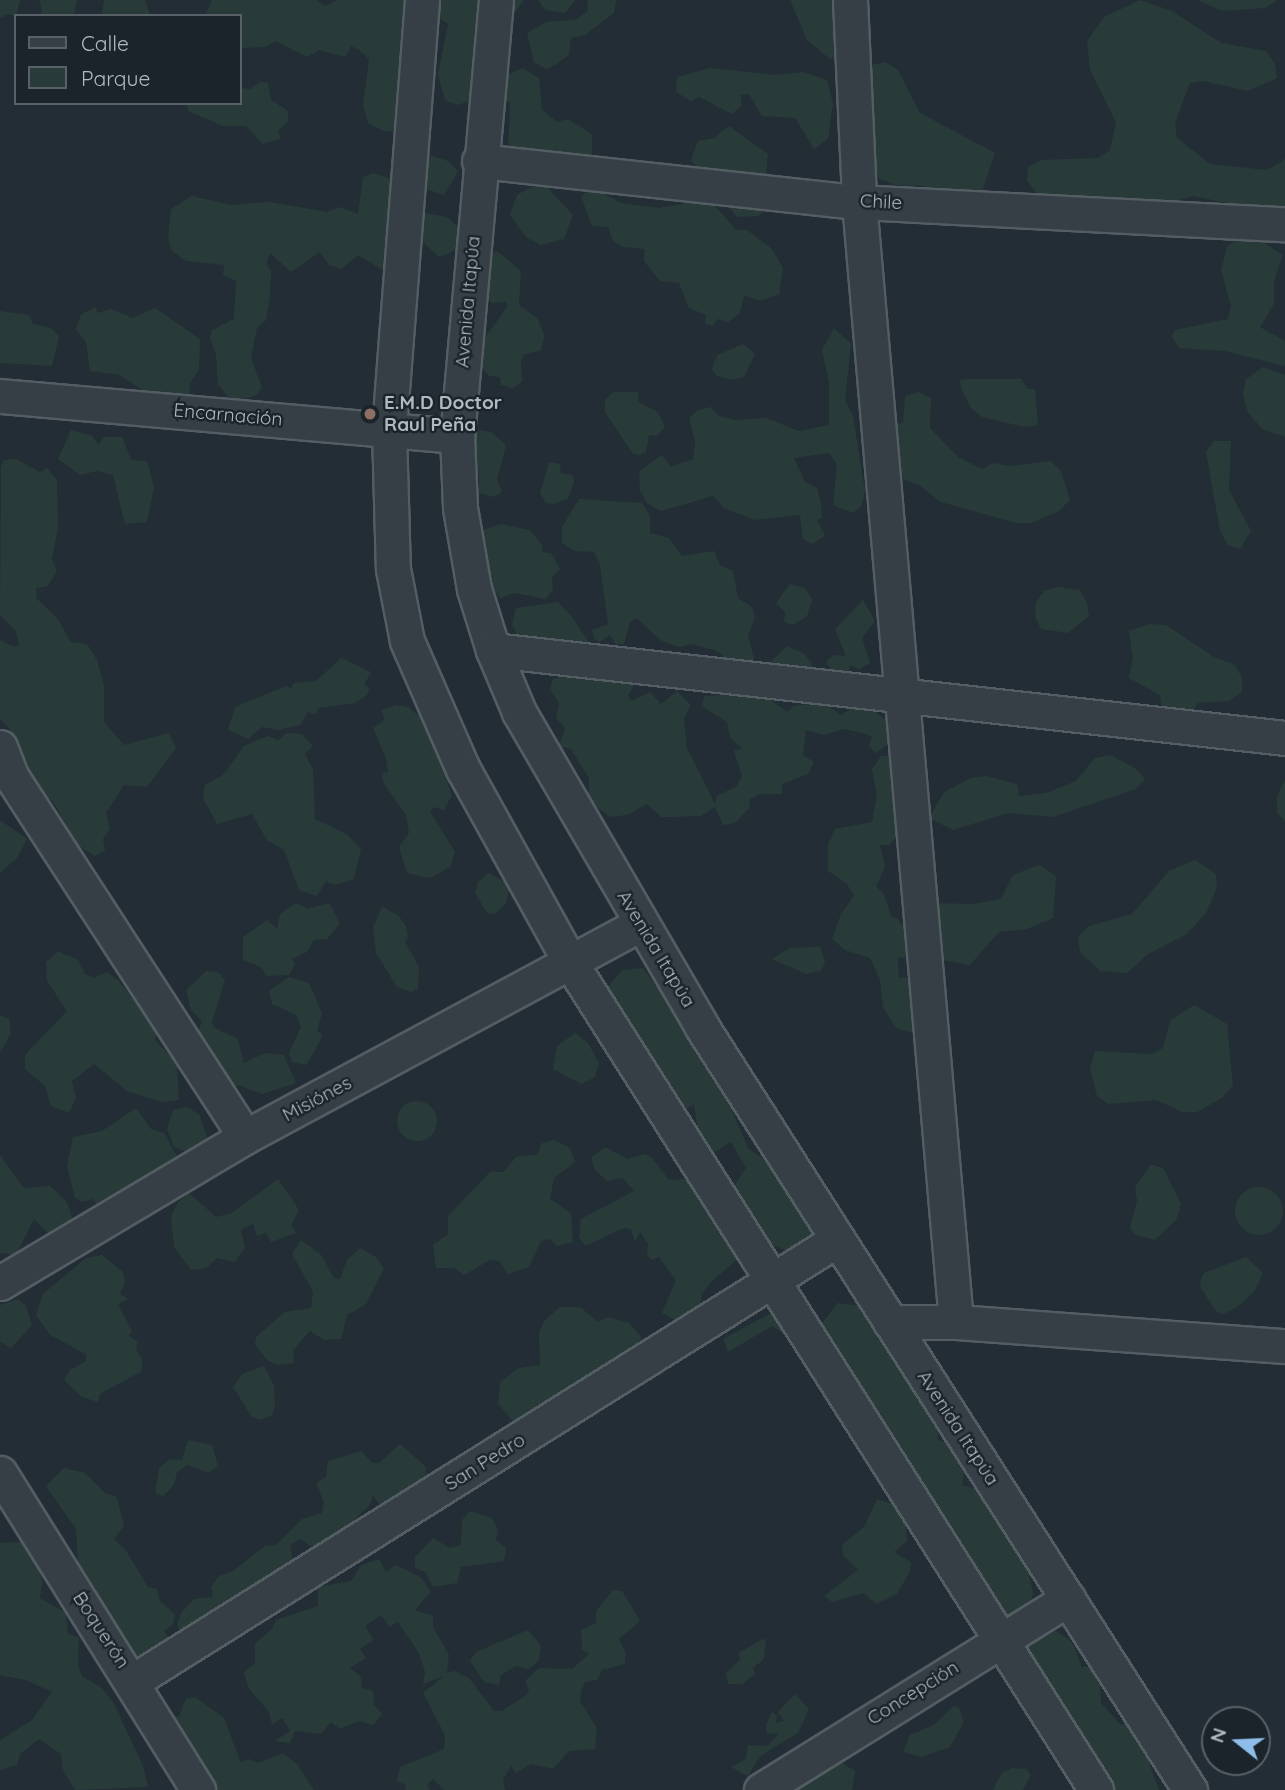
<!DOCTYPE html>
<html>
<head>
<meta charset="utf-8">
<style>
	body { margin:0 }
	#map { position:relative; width:1285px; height:1790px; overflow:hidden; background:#232d36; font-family:Quicksand,sans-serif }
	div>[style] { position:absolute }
	.green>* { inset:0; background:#283b39 }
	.round { border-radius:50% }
	.roads { filter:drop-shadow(2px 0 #545d64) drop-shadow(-2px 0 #545d64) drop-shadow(0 2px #545d64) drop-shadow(0 -2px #545d64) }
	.street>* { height:33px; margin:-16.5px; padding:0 16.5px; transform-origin:16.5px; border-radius:16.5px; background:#373f46 }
	.dots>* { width:19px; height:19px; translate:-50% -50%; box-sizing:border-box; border:4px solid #1c242b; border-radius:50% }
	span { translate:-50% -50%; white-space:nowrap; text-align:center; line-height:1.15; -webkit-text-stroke:5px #1c242b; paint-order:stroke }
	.street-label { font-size:19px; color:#b1bac3 }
	.poi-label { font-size:19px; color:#b1bac3; font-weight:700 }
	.left { translate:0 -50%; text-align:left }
	.legend { position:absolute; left:14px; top:14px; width:228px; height:91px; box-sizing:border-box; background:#1c242b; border:2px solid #586068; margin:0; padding:9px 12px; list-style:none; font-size:21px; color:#b1bac3 }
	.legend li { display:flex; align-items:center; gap:14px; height:35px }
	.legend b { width:35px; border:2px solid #586068 }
	.north { position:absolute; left:1201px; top:1706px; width:70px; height:70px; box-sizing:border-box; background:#1c242b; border:2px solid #586068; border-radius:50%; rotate:288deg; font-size:19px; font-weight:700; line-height:28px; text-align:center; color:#b1bac3 }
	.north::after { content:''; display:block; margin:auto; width:24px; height:32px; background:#8fbdea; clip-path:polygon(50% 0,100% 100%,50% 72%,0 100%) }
</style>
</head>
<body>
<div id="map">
	<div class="green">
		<i style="clip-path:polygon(0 0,20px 0,16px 17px,8px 14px,0 18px)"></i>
		<i style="clip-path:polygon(77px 0,74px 16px,42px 15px,40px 0)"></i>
		<i style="clip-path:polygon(104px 0,145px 0,150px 16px,102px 16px)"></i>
		<i style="clip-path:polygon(212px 0,316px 0,326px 6px,338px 0,524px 0,510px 19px,475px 99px,458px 105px,445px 100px,438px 74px,448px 24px,420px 5px,415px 75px,398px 83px,407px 110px,405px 132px,383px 131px,368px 123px,363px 105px,369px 59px,359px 50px,351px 46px,345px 57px,319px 50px,307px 57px,275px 41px,266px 47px,240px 48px,240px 16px,205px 16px)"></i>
		<i style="clip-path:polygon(538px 0,575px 0,565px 13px,545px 10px)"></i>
		<i style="clip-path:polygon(587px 0,616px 0,614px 13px,585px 35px,571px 38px,569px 55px,556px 64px,546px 69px,534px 62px,527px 33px,546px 22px,575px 20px,588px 11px)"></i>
		<i style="clip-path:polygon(790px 0,858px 0,858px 26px,831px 60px,807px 40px)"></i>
		<i style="clip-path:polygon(1140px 0,1172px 11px,1221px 43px,1266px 51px,1275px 64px,1277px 78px,1248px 91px,1203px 81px,1190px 83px,1175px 123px,1177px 138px,1210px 164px,1267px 170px,1285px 159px,1285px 215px,1193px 196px,1165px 204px,1063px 199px,1036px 192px,1027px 181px,1028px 167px,1041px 160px,1098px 158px,1110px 150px,1116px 123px,1090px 69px,1087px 41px,1104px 17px)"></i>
		<i style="clip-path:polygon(1198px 0,1277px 0,1265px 8px,1222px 11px)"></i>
		<i style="clip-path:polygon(885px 62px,898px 70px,920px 113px,995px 153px,981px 195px,954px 195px,925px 186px,895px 185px,868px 174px,863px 78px,871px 65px)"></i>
		<i style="clip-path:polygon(522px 68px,539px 78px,542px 110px,557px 122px,568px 119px,592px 134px,592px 157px,508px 150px,510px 103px,502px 97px,501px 85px,506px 76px)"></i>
		<i style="clip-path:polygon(710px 68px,775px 75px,803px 72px,827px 80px,833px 104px,828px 139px,814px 149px,795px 118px,762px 116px,749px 94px,741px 95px,741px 106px,732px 114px,699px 97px,691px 101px,676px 92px,677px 77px)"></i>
		<i style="clip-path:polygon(260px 82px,268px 83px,271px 100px,288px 111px,288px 121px,278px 131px,280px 139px,263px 144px,246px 126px,223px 126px,188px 111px,187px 103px,240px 103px,240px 88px,250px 89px)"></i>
		<i style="clip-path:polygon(729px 126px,768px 154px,766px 171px,779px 184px,781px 199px,758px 216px,737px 217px,691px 160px,698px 141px,714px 138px)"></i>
		<i style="clip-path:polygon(426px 154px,448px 161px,458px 171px,444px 195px,423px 188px)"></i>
		<i style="clip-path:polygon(373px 173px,398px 181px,386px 272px,358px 255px,341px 269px,329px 265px,320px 252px,291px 272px,270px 253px,266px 264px,271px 271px,270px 296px,266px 320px,257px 328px,251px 358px,262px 387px,257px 395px,232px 402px,218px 384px,216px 354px,210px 339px,212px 330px,234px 319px,236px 281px,223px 275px,224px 265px,186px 261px,172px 251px,168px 240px,171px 209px,192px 196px,231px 205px,270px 202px,327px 212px,339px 207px,358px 214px,363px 177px)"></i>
		<i style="clip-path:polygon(546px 186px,573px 215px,564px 239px,540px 245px,526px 237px,510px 215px,517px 195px,531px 187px)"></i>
		<i style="clip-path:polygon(591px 187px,621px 203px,659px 208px,709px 199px,736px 230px,747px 230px,772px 249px,783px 268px,779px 294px,760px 301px,744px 295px,740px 313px,728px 322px,717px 319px,713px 326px,705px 324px,706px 315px,689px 308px,679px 283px,660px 281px,644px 261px,645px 249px,623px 247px,613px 241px,608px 227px,592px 226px,581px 197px)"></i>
		<i style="clip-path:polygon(425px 213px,447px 217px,456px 225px,461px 244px,452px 252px,439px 257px,423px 242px,419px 223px)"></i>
		<i style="clip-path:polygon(1253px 236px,1283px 255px,1274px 281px,1274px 304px,1260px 327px,1285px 341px,1285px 366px,1225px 351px,1179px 348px,1172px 336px,1175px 330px,1228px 319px,1231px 306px,1221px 270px,1227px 247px,1239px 237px)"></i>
		<i style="clip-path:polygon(497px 251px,521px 271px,519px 305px,537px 318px,545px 336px,540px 351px,525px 354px,521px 360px,522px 382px,512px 388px,501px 385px,500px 377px,489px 376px,480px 365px,477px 349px,507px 307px,507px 302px,492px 303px,480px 286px,488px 256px)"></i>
		<i style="clip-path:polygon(96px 307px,97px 313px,111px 309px,133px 318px,155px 308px,200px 339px,199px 370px,190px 383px,189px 397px,148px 394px,120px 375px,90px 371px,86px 342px,76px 329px,81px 314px)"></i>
		<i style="clip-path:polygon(0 311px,29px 315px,33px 324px,51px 328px,59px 336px,52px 366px,0 363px)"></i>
		<i style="clip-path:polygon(834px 328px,851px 344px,845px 400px,853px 416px,865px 491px,861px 507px,852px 513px,833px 505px,837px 464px,829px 453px,794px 458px,805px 482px,817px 488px,821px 503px,822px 518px,817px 520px,825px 535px,813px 544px,803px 539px,800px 515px,755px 520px,724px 508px,713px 496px,661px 511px,648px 504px,640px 491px,639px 471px,662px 455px,671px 467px,693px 459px,695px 441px,689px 418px,699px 410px,711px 407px,719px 416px,736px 420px,766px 418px,799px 431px,829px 425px,829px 382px,822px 350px)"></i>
		<i style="clip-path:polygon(743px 344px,755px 354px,744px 377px,731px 380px,717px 376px,712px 369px,717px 355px)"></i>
		<i style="clip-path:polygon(1263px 367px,1285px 375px,1285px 437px,1262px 429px,1247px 411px,1243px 394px,1246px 379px)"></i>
		<i style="clip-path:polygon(1021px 379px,1028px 389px,1035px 389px,1038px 425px,1024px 427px,982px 417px,971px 408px,961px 388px,960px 380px,967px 379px)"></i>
		<i style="clip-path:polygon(613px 392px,639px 392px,638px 402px,658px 412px,665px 427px,657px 436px,649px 435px,646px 452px,640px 455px,633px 454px,605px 412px,605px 400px)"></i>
		<i style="clip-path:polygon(919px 392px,931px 398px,930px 428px,958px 457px,982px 469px,994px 463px,1009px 466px,1051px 461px,1061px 471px,1070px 500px,1059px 511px,1031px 523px,1016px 523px,941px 502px,919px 485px,881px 472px,890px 425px,903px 423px,905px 396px)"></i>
		<i style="clip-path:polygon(71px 430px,92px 436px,98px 445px,104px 437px,122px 437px,131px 460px,147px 461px,154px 487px,147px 522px,125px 524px,113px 475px,97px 471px,80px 475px,58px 459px)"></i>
		<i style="clip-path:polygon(478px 430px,491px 432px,506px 445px,497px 480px,502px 492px,492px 497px,479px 493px,479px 470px,472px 468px,473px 442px)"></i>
		<i style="clip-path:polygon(1214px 441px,1231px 441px,1229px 490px,1251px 531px,1240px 549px,1228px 545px,1220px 531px,1206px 452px)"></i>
		<i style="clip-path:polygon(16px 459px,40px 472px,47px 468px,57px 480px,58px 528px,52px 559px,57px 571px,48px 586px,36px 588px,37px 599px,57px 618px,71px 642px,87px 644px,97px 660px,104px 685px,104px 722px,124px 745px,169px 733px,176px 748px,147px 787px,124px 785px,106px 813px,110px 829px,103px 839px,105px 851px,95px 856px,77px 845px,53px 801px,27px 786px,9px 736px,11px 730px,0 719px,0 640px,15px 647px,19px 644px,15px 630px,0 615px,1px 467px,4px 460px)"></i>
		<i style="clip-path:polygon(549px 462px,560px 464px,561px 473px,573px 475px,574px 481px,568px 499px,554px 504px,546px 503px,540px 493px)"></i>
		<i style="clip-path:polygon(579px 499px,642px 503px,650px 516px,650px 533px,669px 538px,682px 556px,714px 551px,720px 565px,733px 571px,738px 598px,752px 607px,755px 617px,748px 636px,754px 658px,750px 664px,742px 668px,714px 650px,692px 644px,679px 647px,662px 641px,636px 618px,630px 622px,624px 644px,616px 644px,610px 635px,599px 642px,594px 639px,592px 630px,608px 624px,600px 565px,594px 552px,574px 551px,562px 543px,562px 527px)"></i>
		<i style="clip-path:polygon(501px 524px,530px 530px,543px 546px,542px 552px,551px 553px,560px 569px,552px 577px,553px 589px,546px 599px,514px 593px,501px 598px,492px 588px,493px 576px,484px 576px,477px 538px,482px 530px)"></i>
		<i style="clip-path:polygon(790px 584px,805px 588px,812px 600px,807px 616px,793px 625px,784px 622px,785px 612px,776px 603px)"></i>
		<i style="clip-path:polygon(1058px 587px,1080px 590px,1087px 603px,1089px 616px,1068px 633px,1041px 629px,1035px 617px,1036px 602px,1044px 591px)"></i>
		<i style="clip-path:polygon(863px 600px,875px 621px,862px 638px,870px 663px,859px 669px,851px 665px,846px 676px,833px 672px,826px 662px,834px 655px,846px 656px,835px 629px)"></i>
		<i style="clip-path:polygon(558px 602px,572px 617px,592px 647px,521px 642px,512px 625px,516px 608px)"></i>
		<i style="clip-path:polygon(1149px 624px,1166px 625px,1214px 657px,1235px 665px,1242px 678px,1242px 692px,1229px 701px,1198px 703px,1185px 721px,1162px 710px,1160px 695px,1129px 678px,1133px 658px,1129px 631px)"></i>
		<i style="clip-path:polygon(787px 646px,803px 653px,812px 663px,811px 674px,775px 670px,771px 661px)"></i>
		<i style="clip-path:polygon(341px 658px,371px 672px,364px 685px,370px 688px,367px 695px,355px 703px,318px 708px,316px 714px,308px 712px,300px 725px,278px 730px,262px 727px,248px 739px,228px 730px,235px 707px,286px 686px,291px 688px,294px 683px,316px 681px)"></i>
		<i style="clip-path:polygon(625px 672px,635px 683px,628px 695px,631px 701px,650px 692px,661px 704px,677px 691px,691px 705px,684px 719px,687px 748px,715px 804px,717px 796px,737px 786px,742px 776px,734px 751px,742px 748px,730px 738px,727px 722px,702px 707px,704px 696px,734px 694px,771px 700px,787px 712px,794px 706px,822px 702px,841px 715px,858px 705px,869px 706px,894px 728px,889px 743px,876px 753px,869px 746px,872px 737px,863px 733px,843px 729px,824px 735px,806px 730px,803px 755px,814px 762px,808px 774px,782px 784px,782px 794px,760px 794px,750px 799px,749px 808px,735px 823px,723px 825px,715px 807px,701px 816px,671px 817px,661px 817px,647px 804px,627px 815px,610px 817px,589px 801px,589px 778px,571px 749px,559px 746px,565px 728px,556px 718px,559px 703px,550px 689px,553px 679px,571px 674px)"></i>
		<i style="clip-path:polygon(396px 705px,408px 707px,424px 720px,452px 795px,444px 810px,434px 807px,430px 811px,455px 852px,450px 867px,430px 878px,407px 873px,399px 847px,409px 833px,406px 815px,383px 782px,382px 773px,388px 772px,386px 759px,373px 728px,385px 720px,381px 710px)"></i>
		<i style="clip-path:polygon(287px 733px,302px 734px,313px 746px,305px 754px,313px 770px,315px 819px,348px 835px,361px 849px,354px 879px,335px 885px,326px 881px,317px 896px,299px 890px,284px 850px,267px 840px,252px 814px,217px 824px,203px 798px,205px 785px,223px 775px,244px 746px,268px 736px,278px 740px)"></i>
		<i style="clip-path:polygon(1110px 755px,1135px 768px,1145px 779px,1136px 789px,1053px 817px,1008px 813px,953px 830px,929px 818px,944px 792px,971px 778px,986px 776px,1017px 784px,1019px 796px,1046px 793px,1076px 781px,1095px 758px)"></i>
		<i style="clip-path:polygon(881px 756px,890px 756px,898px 777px,899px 834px,889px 845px,880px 845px,885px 867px,876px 886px,884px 894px,891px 916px,898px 919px,909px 935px,907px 957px,898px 958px,899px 978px,906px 977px,916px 984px,926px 1019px,912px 1033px,896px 1028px,883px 1007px,880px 980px,870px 958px,845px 950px,832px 939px,841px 914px,854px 896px,847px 884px,828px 871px,828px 844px,835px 829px,872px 822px,877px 795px,872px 769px)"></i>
		<i style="clip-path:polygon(1285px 780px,1285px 821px,1277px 813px,1277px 797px)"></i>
		<i style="clip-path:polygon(0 820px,27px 839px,17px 858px,0 873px)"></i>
		<i style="clip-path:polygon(1195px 860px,1216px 874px,1217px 888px,1206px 913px,1187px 934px,1148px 954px,1127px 973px,1100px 971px,1080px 952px,1078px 937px,1089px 926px,1132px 914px,1169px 871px)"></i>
		<i style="clip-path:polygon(1039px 865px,1056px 876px,1053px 918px,1027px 929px,999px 932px,970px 965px,943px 960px,930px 903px,973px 904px,1001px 899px,1013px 875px)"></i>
		<i style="clip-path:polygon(489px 873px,510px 885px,506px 903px,495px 914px,487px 913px,475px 893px,478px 882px)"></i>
		<i style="clip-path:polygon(296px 903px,308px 909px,329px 903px,340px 923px,327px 939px,314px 940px,307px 952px,292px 959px,295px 964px,289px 975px,267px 976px,261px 967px,243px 960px,243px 937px,267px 920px,277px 929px,280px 914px)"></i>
		<i style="clip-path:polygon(382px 907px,398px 915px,406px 926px,408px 937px,405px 942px,419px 967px,418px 989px,411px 992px,397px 987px,376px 953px,373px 927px)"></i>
		<i style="clip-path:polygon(816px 947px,820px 947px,825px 961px,822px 970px,806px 974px,772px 959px,790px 948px)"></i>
		<i style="clip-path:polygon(58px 951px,78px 960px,85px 974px,94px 978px,107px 972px,119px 981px,157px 1030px,155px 1040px,177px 1063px,179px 1100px,161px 1102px,127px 1091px,94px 1064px,72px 1081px,76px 1098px,69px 1113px,51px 1106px,45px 1086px,25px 1069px,25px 1055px,67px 1011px,47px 981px,46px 962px)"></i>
		<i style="clip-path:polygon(643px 968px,666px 999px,684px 998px,748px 1148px,768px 1163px,778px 1180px,800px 1183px,817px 1228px,809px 1245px,797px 1255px,761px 1240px,737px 1207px,734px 1186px,746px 1168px,731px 1142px,713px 1153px,701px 1150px,694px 1104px,684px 1110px,673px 1102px,604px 1000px,610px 984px,622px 970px)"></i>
		<i style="clip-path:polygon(206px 971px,218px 972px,225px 980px,212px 1022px,215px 1028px,238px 1039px,244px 1063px,265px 1053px,284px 1055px,296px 1083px,262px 1094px,239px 1085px,229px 1089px,195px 1040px,202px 1021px,191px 1010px,186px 990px)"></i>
		<i style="clip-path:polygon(289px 977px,309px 983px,322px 1013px,317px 1031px,322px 1034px,320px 1041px,306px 1065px,292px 1062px,289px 1053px,301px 1027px,296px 1015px,272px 1004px,269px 991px)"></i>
		<i style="clip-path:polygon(1194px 1005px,1227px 1024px,1233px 1085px,1222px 1098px,1197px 1112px,1183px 1112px,1156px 1100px,1108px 1104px,1097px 1096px,1090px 1068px,1095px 1051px,1151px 1054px,1163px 1048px,1170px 1021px)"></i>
		<i style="clip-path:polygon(0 1015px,9px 1019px,11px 1033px,0 1053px)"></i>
		<i style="clip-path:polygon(575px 1033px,588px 1043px,599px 1063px,595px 1077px,581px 1084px,553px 1069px,557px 1046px)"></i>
		<i class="round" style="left:397px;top:1101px;width:40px;height:40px"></i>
		<i style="clip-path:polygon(186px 1107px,199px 1114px,208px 1139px,193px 1155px,174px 1147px,167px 1129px,173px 1110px)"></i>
		<i style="clip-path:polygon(136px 1108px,151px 1129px,164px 1133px,178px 1158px,98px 1206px,93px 1199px,82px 1202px,75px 1198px,67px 1166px,73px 1137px,102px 1131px)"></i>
		<i style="clip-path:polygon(554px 1140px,570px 1148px,575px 1162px,554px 1178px,550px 1199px,571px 1213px,573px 1242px,557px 1246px,550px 1239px,541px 1241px,529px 1267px,508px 1274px,499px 1261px,490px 1260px,464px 1275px,454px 1268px,436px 1268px,433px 1245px,448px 1234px,448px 1216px,490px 1172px,503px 1172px,517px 1156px,537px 1155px,542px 1143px)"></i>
		<i style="clip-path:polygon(605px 1147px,628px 1159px,644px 1154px,652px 1158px,669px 1180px,689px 1179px,709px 1215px,718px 1217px,740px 1257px,711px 1282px,702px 1294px,699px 1313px,680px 1323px,662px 1313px,676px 1280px,659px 1257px,652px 1260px,647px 1256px,648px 1244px,640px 1232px,635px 1242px,631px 1229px,624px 1228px,585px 1246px,579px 1237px,581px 1219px,634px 1191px,623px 1178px,607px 1181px,596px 1171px,591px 1158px)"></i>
		<i style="clip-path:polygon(0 1155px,24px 1188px,50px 1186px,67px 1202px,75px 1225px,52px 1237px,34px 1219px,16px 1255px,0 1253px)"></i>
		<i style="clip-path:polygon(1151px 1164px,1164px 1169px,1181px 1204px,1177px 1219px,1155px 1240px,1134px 1234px,1130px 1227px,1137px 1201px,1135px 1187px)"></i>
		<i style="clip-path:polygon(278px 1179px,299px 1210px,291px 1225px,296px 1233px,271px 1242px,266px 1233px,257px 1236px,253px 1223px,241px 1230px,245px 1247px,235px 1262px,217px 1258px,206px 1268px,191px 1270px,174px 1247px,171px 1217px,178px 1202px,189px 1193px,216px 1217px,232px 1213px)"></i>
		<i class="round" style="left:1235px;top:1187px;width:48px;height:48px"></i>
		<i style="clip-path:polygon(301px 1240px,321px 1255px,334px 1278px,340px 1279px,347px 1260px,360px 1248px,376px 1257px,384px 1269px,365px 1305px,347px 1315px,341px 1339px,324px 1340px,310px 1331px,293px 1350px,294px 1363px,278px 1365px,267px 1360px,255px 1344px,256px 1337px,285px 1312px,311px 1308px,313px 1292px,292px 1254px)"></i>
		<i style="clip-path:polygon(102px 1255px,123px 1272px,125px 1282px,120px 1294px,128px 1299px,118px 1304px,132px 1331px,129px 1336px,138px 1342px,136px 1350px,142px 1358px,142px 1371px,100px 1394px,98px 1402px,82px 1397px,64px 1380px,70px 1370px,86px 1361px,86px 1354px,50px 1335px,36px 1315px,43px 1294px,86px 1258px)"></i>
		<i style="clip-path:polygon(1246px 1257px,1263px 1273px,1254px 1292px,1237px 1307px,1224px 1314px,1217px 1312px,1200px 1287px,1201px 1279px,1204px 1273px)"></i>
		<i style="clip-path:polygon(18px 1299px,26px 1306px,32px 1325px,11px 1348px,0 1342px,0 1305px)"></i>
		<i style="clip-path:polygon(838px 1303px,860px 1306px,874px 1331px,883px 1334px,934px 1409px,931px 1419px,939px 1427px,937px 1439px,948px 1443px,966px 1462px,962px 1485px,973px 1488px,989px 1501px,1025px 1552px,1033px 1594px,1027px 1613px,1000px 1626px,945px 1585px,928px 1557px,809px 1339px)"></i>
		<i style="clip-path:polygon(560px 1307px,580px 1307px,598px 1322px,608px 1317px,629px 1323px,641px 1337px,640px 1346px,516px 1426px,498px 1403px,500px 1382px,519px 1368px,540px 1365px,539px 1333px,544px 1321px)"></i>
		<i style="clip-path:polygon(773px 1312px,786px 1335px,772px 1326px,728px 1352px,723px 1339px)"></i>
		<i style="clip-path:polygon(264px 1366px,274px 1386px,275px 1405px,272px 1415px,260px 1420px,251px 1416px,233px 1387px,242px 1374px)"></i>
		<i style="clip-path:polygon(188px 1440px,212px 1445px,218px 1466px,209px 1473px,188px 1465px,177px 1472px,174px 1485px,163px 1496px,155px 1493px,159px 1468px,170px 1459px,182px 1460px)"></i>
		<i style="clip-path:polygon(400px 1444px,426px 1467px,425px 1483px,383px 1510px,373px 1495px,369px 1506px,355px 1519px,357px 1529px,317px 1551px,300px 1539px,290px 1545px,294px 1565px,181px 1636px,177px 1623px,182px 1612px,194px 1599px,213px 1597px,211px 1587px,219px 1576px,233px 1571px,265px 1546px,276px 1545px,302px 1519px,322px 1513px,324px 1502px,316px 1483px,326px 1477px,328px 1461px,361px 1451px,373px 1463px,379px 1463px)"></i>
		<i style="clip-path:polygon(64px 1468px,85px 1473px,105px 1493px,117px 1497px,124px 1526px,114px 1539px,125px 1549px,148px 1587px,157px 1589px,160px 1601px,175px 1614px,173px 1624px,164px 1631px,170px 1640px,151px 1657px,126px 1657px,95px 1599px,96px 1589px,78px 1564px,76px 1529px,46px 1486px)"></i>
		<i style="clip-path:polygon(877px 1499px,892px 1504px,905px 1520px,907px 1541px,894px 1552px,911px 1562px,910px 1571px,897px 1594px,876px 1604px,864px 1593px,832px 1602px,824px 1596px,858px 1570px,843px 1555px,842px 1545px,864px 1527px)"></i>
		<i style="clip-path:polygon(470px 1511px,492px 1518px,498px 1530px,496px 1540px,506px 1548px,504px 1561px,461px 1567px,457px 1583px,433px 1587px,425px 1572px,415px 1568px,415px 1557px,433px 1538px,450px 1548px,461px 1545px,462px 1520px)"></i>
		<i style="clip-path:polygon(21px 1542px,36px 1556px,42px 1582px,40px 1598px,66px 1613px,68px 1634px,79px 1637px,78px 1666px,82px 1676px,103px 1689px,114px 1704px,143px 1766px,148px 1787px,75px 1790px,63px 1770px,61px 1754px,39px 1739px,20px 1754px,17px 1765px,0 1770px,0 1740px,32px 1720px,52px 1692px,26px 1680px,0 1675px,0 1543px)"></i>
		<i style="clip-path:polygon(379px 1559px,386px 1572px,396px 1565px,422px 1578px,431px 1592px,415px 1610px,433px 1616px,433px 1627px,449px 1655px,447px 1673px,455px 1671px,469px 1678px,494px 1711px,502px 1711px,526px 1695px,529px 1690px,525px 1681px,539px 1668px,572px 1669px,589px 1654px,582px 1650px,581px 1630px,596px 1623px,596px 1611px,613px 1590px,622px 1591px,640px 1621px,619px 1639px,626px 1653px,625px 1664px,602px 1670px,597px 1680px,585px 1682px,581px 1691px,580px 1701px,597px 1728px,595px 1749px,569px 1751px,553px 1769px,531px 1764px,516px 1773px,511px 1766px,503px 1780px,505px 1790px,444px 1790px,433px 1779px,427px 1785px,430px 1790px,405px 1790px,406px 1785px,397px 1781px,400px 1767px,444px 1749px,445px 1735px,423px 1693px,444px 1676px,423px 1684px,425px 1672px,419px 1653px,398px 1622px,389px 1627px,381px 1615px,365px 1626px,374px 1640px,360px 1649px,366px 1658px,350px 1668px,361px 1677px,362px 1688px,373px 1691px,374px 1705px,382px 1714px,373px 1725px,359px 1721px,340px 1729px,331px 1722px,321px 1734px,295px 1731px,290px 1743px,275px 1741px,290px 1731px,282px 1718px,272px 1724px,269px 1712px,248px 1687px,244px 1672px,255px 1663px,255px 1643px,272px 1629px,276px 1620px,318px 1606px,318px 1587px,351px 1581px,361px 1565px)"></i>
		<i style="clip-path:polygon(528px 1630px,541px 1646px,539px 1660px,529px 1669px,516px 1666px,501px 1675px,499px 1685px,484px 1682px,470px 1661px,476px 1652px)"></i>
		<i style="clip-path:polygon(1056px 1631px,1072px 1642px,1082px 1667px,1091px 1666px,1099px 1672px,1101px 1703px,1121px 1725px,1131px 1722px,1156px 1754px,1149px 1763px,1159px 1790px,1088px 1790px,1011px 1660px,1025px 1639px,1039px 1640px)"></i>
		<i style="clip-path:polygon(762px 1639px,766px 1640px,764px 1659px,753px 1668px,755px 1674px,742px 1684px,728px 1684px,726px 1673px,740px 1660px,739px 1653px)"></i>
		<i style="clip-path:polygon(795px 1694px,809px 1709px,798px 1733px,760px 1756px,748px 1776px,731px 1767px,746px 1759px,748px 1745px,768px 1746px,779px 1733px,767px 1734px,766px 1724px,772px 1712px,777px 1716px,776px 1723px,784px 1721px,778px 1712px)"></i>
		<i style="clip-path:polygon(195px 1697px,224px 1718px,241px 1763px,249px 1759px,258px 1763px,283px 1753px,297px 1764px,314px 1790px,196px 1790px,168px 1718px,179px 1716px,186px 1699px)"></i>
		<i style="clip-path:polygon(953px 1706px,959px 1708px,964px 1722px,950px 1747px,922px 1757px,903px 1752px,910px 1735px,934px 1725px)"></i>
		<i style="clip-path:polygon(841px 1762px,855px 1771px,852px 1790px,788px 1790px,807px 1781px,814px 1767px)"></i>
		<i style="clip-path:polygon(1012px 1768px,1026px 1769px,1031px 1775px,1023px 1790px,993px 1790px,1002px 1773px)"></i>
	</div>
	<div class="roads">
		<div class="street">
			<i style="left:422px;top:0;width:431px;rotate:94.4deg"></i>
			<i style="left:389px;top:430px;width:139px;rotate:88.4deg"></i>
			<i style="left:393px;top:569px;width:73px;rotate:79deg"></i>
			<i style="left:407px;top:641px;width:140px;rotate:66.4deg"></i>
			<i style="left:463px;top:769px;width:221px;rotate:61deg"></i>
			<i style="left:570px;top:962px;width:981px;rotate:57.57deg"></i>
			<i style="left:496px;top:0;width:438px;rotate:95.1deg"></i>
			<i style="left:457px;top:436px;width:72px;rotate:87.6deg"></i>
			<i style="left:460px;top:508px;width:82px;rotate:80.2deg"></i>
			<i style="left:474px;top:589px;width:64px;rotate:72.7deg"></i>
			<i style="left:493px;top:650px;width:67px;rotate:67.2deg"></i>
			<i style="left:519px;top:712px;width:364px;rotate:59.8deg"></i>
			<i style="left:702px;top:1027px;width:906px;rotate:57.4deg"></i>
			<i style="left:850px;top:0;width:202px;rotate:87.4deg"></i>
			<i style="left:859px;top:202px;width:1124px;rotate:85.05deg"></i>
			<i style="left:479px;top:161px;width:382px;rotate:6.2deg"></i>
			<i style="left:859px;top:202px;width:427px;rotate:3deg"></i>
			<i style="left:0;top:396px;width:459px;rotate:5deg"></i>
			<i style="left:493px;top:650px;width:797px;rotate:6.34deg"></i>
			<i style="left:0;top:747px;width:31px;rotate:69deg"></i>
			<i style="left:11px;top:776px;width:430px;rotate:57deg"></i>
			<i style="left:0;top:1283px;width:285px;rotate:-30.8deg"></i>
			<i style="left:245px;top:1137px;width:449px;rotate:-28.3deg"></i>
			<i style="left:890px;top:1322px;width:66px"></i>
			<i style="left:956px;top:1322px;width:330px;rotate:4.2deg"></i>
			<i style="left:0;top:1473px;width:374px;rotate:58deg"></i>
			<i style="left:133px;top:1681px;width:828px;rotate:-32.08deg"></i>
			<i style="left:761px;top:1790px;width:362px;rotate:-31.9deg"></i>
		</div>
	</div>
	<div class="dots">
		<i style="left:370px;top:414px;background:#8d6e63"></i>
	</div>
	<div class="street-label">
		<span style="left:881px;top:202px;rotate:3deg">Chile</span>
		<span style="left:468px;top:302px;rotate:-85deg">Avenida Itapúa</span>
		<span style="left:228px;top:415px;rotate:5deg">Encarnación</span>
		<span style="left:656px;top:949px;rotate:59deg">Avenida Itapúa</span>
		<span style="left:317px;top:1099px;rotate:-28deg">Misiónes</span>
		<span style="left:958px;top:1428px;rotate:57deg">Avenida Itapúa</span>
		<span style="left:485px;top:1462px;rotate:-32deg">San Pedro</span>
		<span style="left:101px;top:1630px;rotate:57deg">Boquerón</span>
		<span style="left:913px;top:1693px;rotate:-32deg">Concepción</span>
	</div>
	<div class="poi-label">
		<span class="left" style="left:384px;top:414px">E.M.D Doctor<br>Raul Peña</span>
	</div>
	<ul class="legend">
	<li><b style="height:9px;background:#373f46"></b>Calle</li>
	<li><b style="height:19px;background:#283b39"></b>Parque</li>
	</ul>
	<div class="north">N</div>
</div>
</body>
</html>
